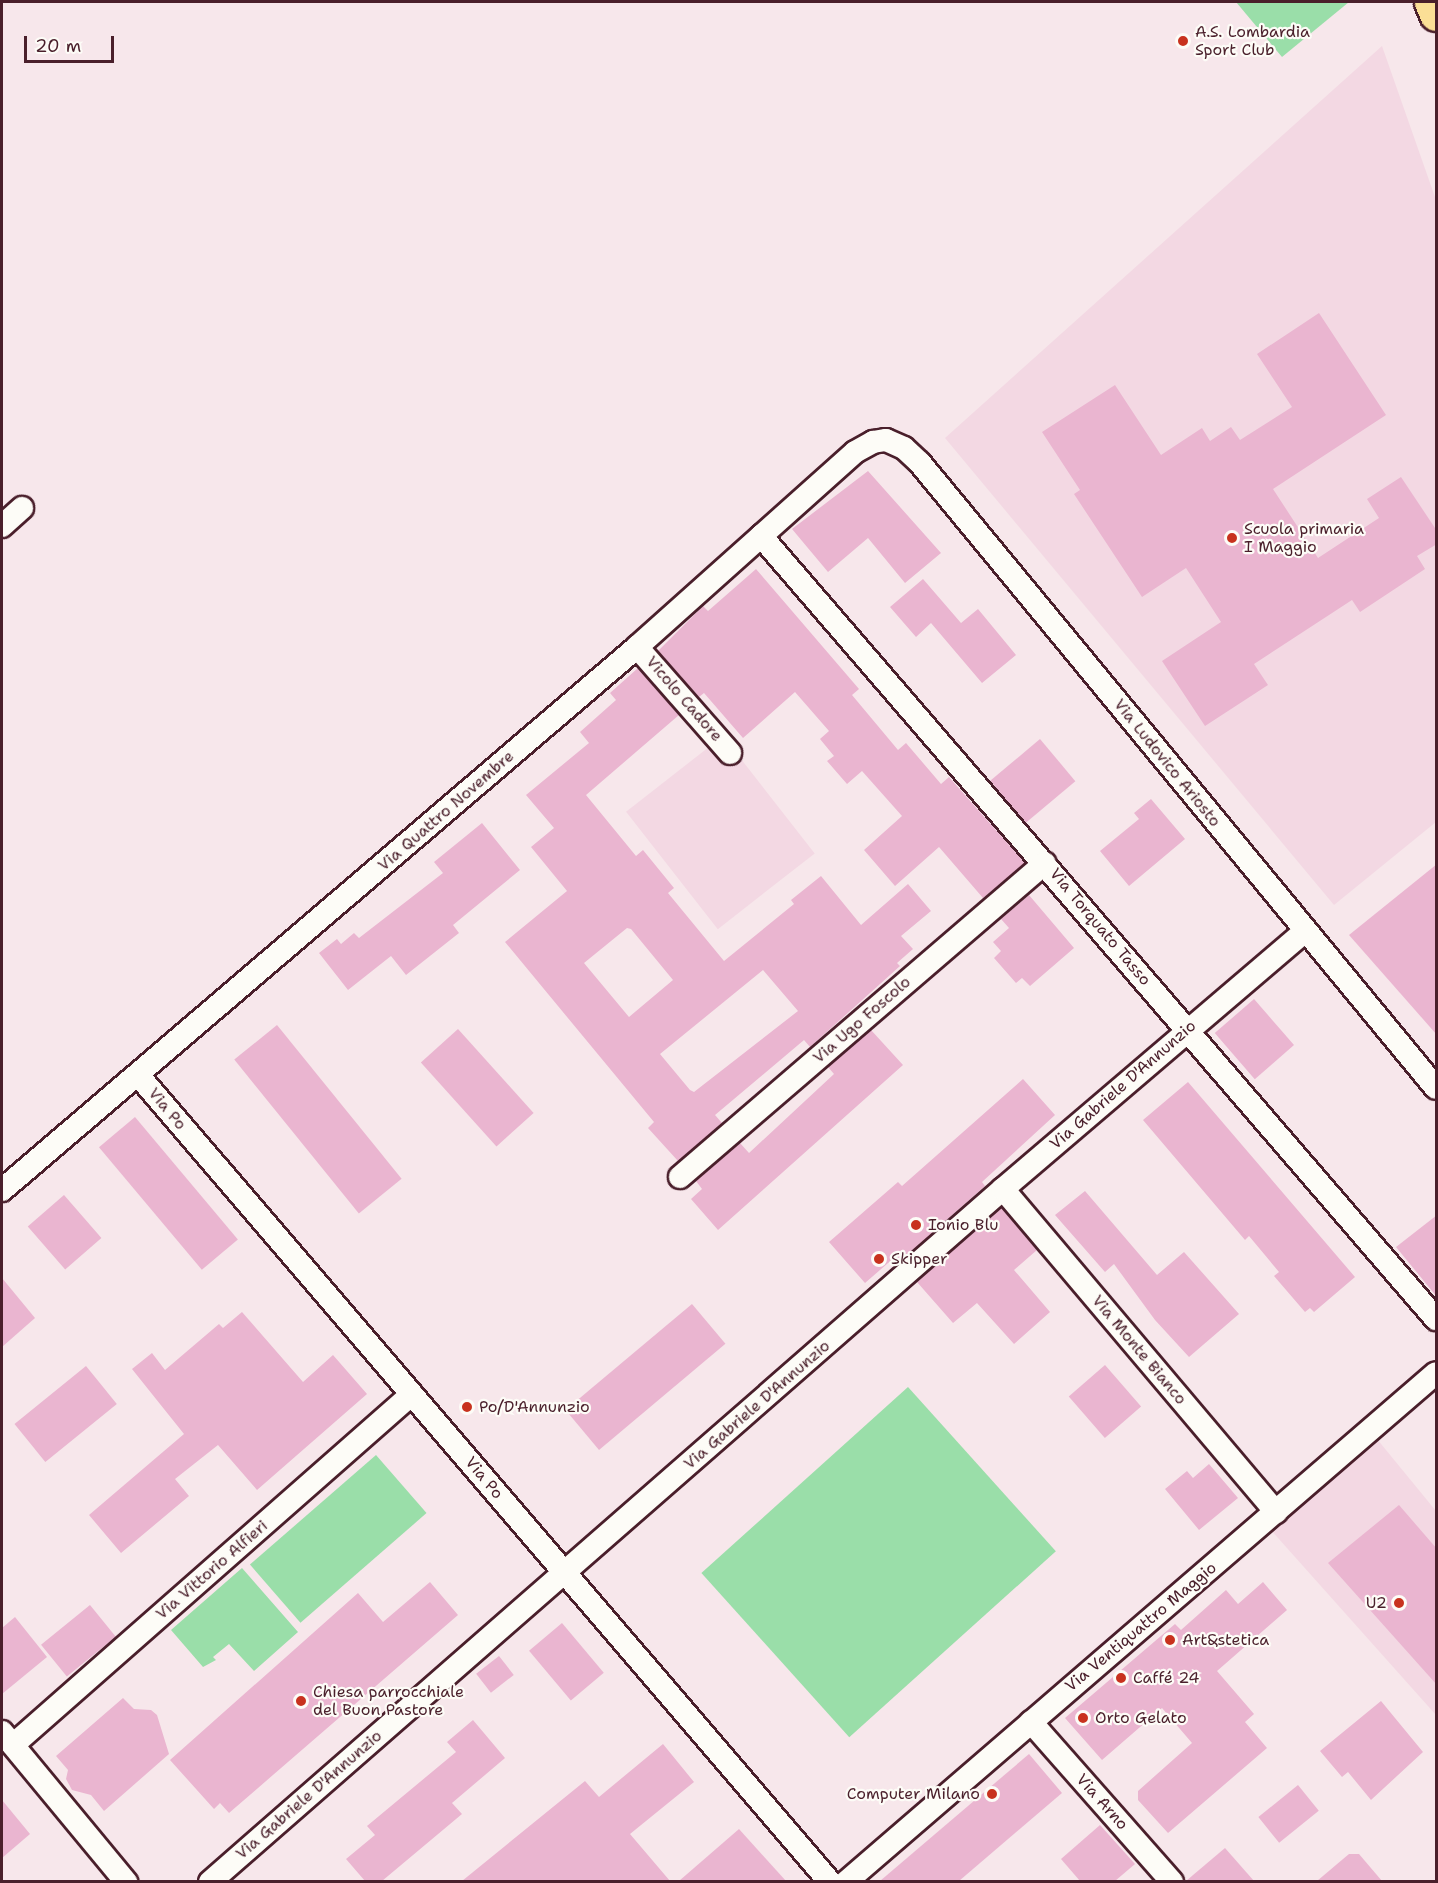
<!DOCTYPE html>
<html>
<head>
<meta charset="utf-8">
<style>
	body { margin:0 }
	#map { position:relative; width:1438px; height:1883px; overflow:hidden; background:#f7e7eb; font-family:"Shantell Sans",sans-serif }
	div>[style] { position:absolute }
	.built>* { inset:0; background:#f3d8e3; transform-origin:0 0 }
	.green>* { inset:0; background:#9adea9; transform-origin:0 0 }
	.building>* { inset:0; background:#eab5d0; transform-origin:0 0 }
	.roads { filter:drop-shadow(2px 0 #4a1f2b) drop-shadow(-2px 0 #4a1f2b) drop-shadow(0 2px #4a1f2b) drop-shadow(0 -2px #4a1f2b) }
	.street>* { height:22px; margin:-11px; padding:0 11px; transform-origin:11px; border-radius:11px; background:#fdfcf7 }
	.highway>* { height:33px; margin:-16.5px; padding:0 16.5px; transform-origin:16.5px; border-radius:16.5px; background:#fbdf96 }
	.dots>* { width:16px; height:16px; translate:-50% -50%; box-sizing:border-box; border:3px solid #fdfcf7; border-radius:50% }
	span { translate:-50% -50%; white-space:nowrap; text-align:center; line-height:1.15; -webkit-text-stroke:4.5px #fdfcf7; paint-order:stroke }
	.poi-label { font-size:16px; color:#4a1f2b }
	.left { translate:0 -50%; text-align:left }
	.right { translate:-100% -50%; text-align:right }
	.street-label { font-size:16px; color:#4a1f2b }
	.frame { position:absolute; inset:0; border:3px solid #4a1f2b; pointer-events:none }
	.scale { position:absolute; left:24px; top:36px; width:90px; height:27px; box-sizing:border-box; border:3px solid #4a1f2b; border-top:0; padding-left:8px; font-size:18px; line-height:21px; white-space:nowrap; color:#4a1f2b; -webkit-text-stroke:4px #fdfcf7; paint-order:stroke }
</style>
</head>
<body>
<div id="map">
	<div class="built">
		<i style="clip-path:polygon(1382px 46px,1436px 200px,1436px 822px,1334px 905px,945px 438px)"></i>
		<i style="left:723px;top:736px;width:149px;height:123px;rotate:52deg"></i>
		<i style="clip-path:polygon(1377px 1439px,1436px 1511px,1436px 1715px,1270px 1529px)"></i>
	</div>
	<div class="green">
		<i style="clip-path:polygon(1236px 2px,1349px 2px,1282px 57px)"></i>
		<i style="left:908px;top:1387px;width:221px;height:278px;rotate:48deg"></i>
		<i style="left:376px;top:1455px;width:77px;height:167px;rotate:49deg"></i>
		<i style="clip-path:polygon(242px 1568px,298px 1632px,254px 1671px,229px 1644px,213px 1657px,216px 1660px,203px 1667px,171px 1630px)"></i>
	</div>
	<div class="building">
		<i style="clip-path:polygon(1319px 313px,1386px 415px,1273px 489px,1318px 558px,1379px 518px,1367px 499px,1401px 477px,1437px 531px,1437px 544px,1417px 556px,1425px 569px,1360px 612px,1352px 600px,1254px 664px,1268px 685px,1205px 726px,1162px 661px,1221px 622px,1186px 568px,1142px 597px,1074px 494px,1080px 490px,1042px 432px,1115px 385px,1161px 455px,1202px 428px,1210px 441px,1231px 427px,1240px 440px,1292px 407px,1257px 354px)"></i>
		<i style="clip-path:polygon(868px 471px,941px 553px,905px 583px,868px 538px,828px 572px,792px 529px)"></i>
		<i style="clip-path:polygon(756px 569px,859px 689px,852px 695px,898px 750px,906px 743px,941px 784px,949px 777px,1025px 863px,983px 898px,939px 847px,895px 886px,864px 850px,902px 816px,862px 771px,847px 784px,827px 761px,834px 756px,820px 739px,829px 731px,795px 692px,743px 738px,704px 693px,699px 697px,658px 651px,703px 606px,708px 611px)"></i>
		<i style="clip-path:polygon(923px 579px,961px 623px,978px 609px,1016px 655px,982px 683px,931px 623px,916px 637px,890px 607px)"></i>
		<i style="clip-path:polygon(evenodd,638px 668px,679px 715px,586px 795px,636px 856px,643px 850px,674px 888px,668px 893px,724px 961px,794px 904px,791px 900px,821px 876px,861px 925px,908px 884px,931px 911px,901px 936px,913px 949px,897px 963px,900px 966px,810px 1047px,804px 1040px,715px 1115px,722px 1123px,678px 1161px,648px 1128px,654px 1122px,505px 942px,567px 891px,531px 847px,554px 828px,526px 795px,589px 743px,580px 732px,616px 700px,610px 693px,638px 668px,627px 928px,631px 929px,673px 980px,629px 1017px,584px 963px,627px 928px,638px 668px,763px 970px,798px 1011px,694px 1092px,690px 1090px,660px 1054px,763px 970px)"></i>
		<i style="left:1040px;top:739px;width:55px;height:65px;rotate:50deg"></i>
		<i style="clip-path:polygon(1151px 799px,1185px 839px,1129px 886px,1100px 851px,1139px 819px,1134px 813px)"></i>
		<i style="clip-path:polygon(482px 823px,520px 870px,453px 925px,459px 933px,406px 975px,391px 956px,348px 990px,319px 953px,337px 939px,341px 944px,354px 933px,359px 938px,443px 873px,434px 862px)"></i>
		<i style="clip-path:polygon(1437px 864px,1437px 1035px,1349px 935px)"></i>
		<i style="clip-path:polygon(1029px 895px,1074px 948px,1030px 986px,1022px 978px,1016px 983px,994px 958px,1001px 951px,993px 942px,1009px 928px,1001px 919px)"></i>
		<i style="left:1254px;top:999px;width:61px;height:52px;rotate:49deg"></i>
		<i style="left:277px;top:1025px;width:198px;height:55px;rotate:51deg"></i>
		<i style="left:458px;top:1029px;width:113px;height:50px;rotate:48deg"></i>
		<i style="clip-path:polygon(871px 1030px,903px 1065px,718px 1230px,691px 1199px,702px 1189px,696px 1181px,740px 1143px,749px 1153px,834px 1074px,828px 1067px)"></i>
		<i style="clip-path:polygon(1023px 1079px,1055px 1115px,982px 1182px,985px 1186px,899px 1262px,895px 1257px,865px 1283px,829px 1242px,898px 1182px,902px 1186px)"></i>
		<i style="clip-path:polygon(1188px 1082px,1355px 1277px,1314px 1312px,1310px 1308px,1305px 1312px,1274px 1276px,1279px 1272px,1249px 1236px,1245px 1240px,1143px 1120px)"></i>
		<i style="left:135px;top:1117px;width:160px;height:47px;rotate:50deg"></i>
		<i style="clip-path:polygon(1085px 1191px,1157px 1275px,1184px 1252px,1239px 1314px,1189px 1357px,1155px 1320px,1114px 1264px,1105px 1272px,1055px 1215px)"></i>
		<i style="left:64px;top:1195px;width:57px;height:48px;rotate:49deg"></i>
		<i style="clip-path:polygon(1002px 1208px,1037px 1250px,1014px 1270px,1050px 1312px,1014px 1344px,977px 1303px,953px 1323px,917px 1282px)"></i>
		<i style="clip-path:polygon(1437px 1215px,1437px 1297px,1396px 1247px)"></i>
		<i style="clip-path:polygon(2px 1278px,35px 1318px,2px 1347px)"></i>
		<i style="left:692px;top:1304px;width:52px;height:165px;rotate:50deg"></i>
		<i style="clip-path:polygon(242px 1312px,303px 1382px,333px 1355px,367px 1394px,257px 1490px,218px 1445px,175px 1479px,189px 1496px,121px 1553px,89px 1515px,184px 1434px,132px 1369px,152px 1353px,165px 1370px,219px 1324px,223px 1328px)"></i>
		<i style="left:1105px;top:1365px;width:55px;height:48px;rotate:49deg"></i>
		<i style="left:86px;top:1366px;width:49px;height:92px;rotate:51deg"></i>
		<i style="clip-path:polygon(1209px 1464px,1238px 1498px,1199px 1530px,1165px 1489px,1187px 1471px,1193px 1478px)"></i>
		<i style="clip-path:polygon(1399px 1505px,1437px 1549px,1437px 1685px,1328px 1563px)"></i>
		<i style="clip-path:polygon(430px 1582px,458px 1615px,229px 1813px,220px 1803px,214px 1809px,170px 1760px,358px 1593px,383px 1622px)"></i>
		<i style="clip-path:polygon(1263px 1582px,1287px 1610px,1217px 1671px,1254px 1714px,1245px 1722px,1267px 1748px,1168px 1833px,1138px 1800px,1138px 1791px,1192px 1743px,1162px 1708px,1102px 1760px,1065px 1718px,1175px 1624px,1181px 1630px,1226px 1590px,1238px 1604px)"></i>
		<i style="left:90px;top:1605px;width:41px;height:63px;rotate:51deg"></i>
		<i style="clip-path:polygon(15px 1617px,47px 1657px,2px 1694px,2px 1628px)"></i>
		<i style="left:562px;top:1623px;width:65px;height:43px;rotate:50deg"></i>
		<i style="left:499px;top:1656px;width:24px;height:29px;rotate:52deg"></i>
		<i style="clip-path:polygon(123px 1698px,134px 1709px,151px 1710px,157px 1715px,169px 1754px,104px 1811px,91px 1795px,72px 1790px,66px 1779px,68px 1770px,56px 1756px)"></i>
		<i style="clip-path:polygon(1381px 1701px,1423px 1752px,1371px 1800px,1348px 1772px,1342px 1777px,1320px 1751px)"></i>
		<i style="clip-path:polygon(473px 1720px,505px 1758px,452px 1803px,462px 1814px,382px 1881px,365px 1881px,346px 1859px,375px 1835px,367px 1826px,456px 1752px,447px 1742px)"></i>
		<i style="clip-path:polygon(663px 1744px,694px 1782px,630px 1834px,670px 1881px,462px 1881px,585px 1781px,599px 1797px)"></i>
		<i style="clip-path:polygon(1029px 1754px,1062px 1793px,959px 1881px,880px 1881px)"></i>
		<i style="left:1298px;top:1785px;width:33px;height:51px;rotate:51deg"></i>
		<i style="clip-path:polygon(2px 1800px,30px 1834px,2px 1858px)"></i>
		<i style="clip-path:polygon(1100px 1825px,1135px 1864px,1115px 1881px,1080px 1881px,1061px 1859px)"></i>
		<i style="clip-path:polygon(739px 1829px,786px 1881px,679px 1881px)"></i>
		<i style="clip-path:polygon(1225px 1848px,1254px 1881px,1186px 1881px)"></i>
		<i style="clip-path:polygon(1349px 1854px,1359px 1854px,1382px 1881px,1317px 1881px)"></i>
	</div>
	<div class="roads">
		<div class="street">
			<i style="left:2px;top:526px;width:27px;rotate:-42deg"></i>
			<i style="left:761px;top:536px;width:1034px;rotate:49.24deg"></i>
			<i style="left:637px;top:647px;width:141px;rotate:48.7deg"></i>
			<i style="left:138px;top:1075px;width:1063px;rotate:49.39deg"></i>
			<i style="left:680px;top:1177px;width:481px;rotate:-40.7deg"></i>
			<i style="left:1003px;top:1189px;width:423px;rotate:49.8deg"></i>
			<i style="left:2px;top:1190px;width:836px;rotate:-40.53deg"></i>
			<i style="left:637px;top:647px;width:292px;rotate:-41.8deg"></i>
			<i style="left:855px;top:452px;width:21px;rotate:-29deg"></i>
			<i style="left:873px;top:442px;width:13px;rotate:-9deg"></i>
			<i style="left:886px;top:440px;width:20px;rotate:24deg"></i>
			<i style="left:904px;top:448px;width:22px;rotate:43deg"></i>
			<i style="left:920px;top:463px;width:810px;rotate:50.46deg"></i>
			<i style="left:1031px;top:1722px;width:213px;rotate:48.6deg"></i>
			<i style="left:2px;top:1732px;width:195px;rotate:50.4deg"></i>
			<i style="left:13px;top:1745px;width:531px;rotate:-41.34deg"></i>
			<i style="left:210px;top:1882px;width:1053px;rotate:-41.15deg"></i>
			<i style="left:1003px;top:1189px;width:397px;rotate:-40.5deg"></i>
			<i style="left:846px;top:1882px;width:779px;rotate:-40.78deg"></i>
		</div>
		<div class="highway">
			<i style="left:1431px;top:2px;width:13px;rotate:67deg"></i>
		</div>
	</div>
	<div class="dots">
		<i style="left:1183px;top:41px;background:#c8321e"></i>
		<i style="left:1232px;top:538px;background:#c8321e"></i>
		<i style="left:916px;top:1225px;background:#c8321e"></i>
		<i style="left:879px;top:1259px;background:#c8321e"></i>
		<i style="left:467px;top:1407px;background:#c8321e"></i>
		<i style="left:1399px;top:1603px;background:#c8321e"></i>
		<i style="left:1170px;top:1640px;background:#c8321e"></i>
		<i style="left:1121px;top:1678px;background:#c8321e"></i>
		<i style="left:301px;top:1701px;background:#c8321e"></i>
		<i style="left:1083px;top:1718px;background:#c8321e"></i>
		<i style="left:992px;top:1794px;background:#c8321e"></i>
	</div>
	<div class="poi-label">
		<span class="left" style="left:1195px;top:41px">A.S. Lombardia<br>Sport Club</span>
		<span class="left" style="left:1244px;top:538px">Scuola primaria<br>I Maggio</span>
		<span class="left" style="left:928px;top:1225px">Ionio Blu</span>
		<span class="left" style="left:891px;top:1259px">Skipper</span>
		<span class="left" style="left:479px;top:1407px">Po/D'Annunzio</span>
		<span class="right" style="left:1387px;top:1603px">U2</span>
		<span class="left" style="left:1182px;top:1640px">Art&amp;stetica</span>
		<span class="left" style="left:1133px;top:1678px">Caffé 24</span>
		<span class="left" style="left:313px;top:1701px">Chiesa parrocchiale<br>del Buon Pastore</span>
		<span class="left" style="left:1095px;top:1718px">Orto Gelato</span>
		<span class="right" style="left:980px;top:1794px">Computer Milano</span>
	</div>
	<div class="street-label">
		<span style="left:684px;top:699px;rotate:49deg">Vicolo Cadore</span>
		<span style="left:1167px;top:763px;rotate:51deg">Via Ludovico Ariosto</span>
		<span style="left:446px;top:811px;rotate:-41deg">Via Quattro Novembre</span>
		<span style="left:1100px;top:927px;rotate:50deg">Via Torquato Tasso</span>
		<span style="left:862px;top:1020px;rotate:-41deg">Via Ugo Foscolo</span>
		<span style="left:1123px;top:1085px;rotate:-41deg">Via Gabriele D'Annunzio</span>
		<span style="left:167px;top:1109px;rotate:50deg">Via Po</span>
		<span style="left:1139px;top:1350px;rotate:50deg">Via Monte Bianco</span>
		<span style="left:757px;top:1405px;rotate:-41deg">Via Gabriele D'Annunzio</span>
		<span style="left:484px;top:1478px;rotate:50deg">Via Po</span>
		<span style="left:212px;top:1570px;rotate:-41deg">Via Vittorio Alfieri</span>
		<span style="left:1141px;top:1627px;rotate:-40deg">Via Ventiquattro Maggio</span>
		<span style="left:309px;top:1795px;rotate:-41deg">Via Gabriele D'Annunzio</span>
		<span style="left:1102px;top:1802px;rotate:48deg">Via Arno</span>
	</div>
	<div class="frame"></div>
	<div class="scale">20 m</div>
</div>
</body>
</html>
